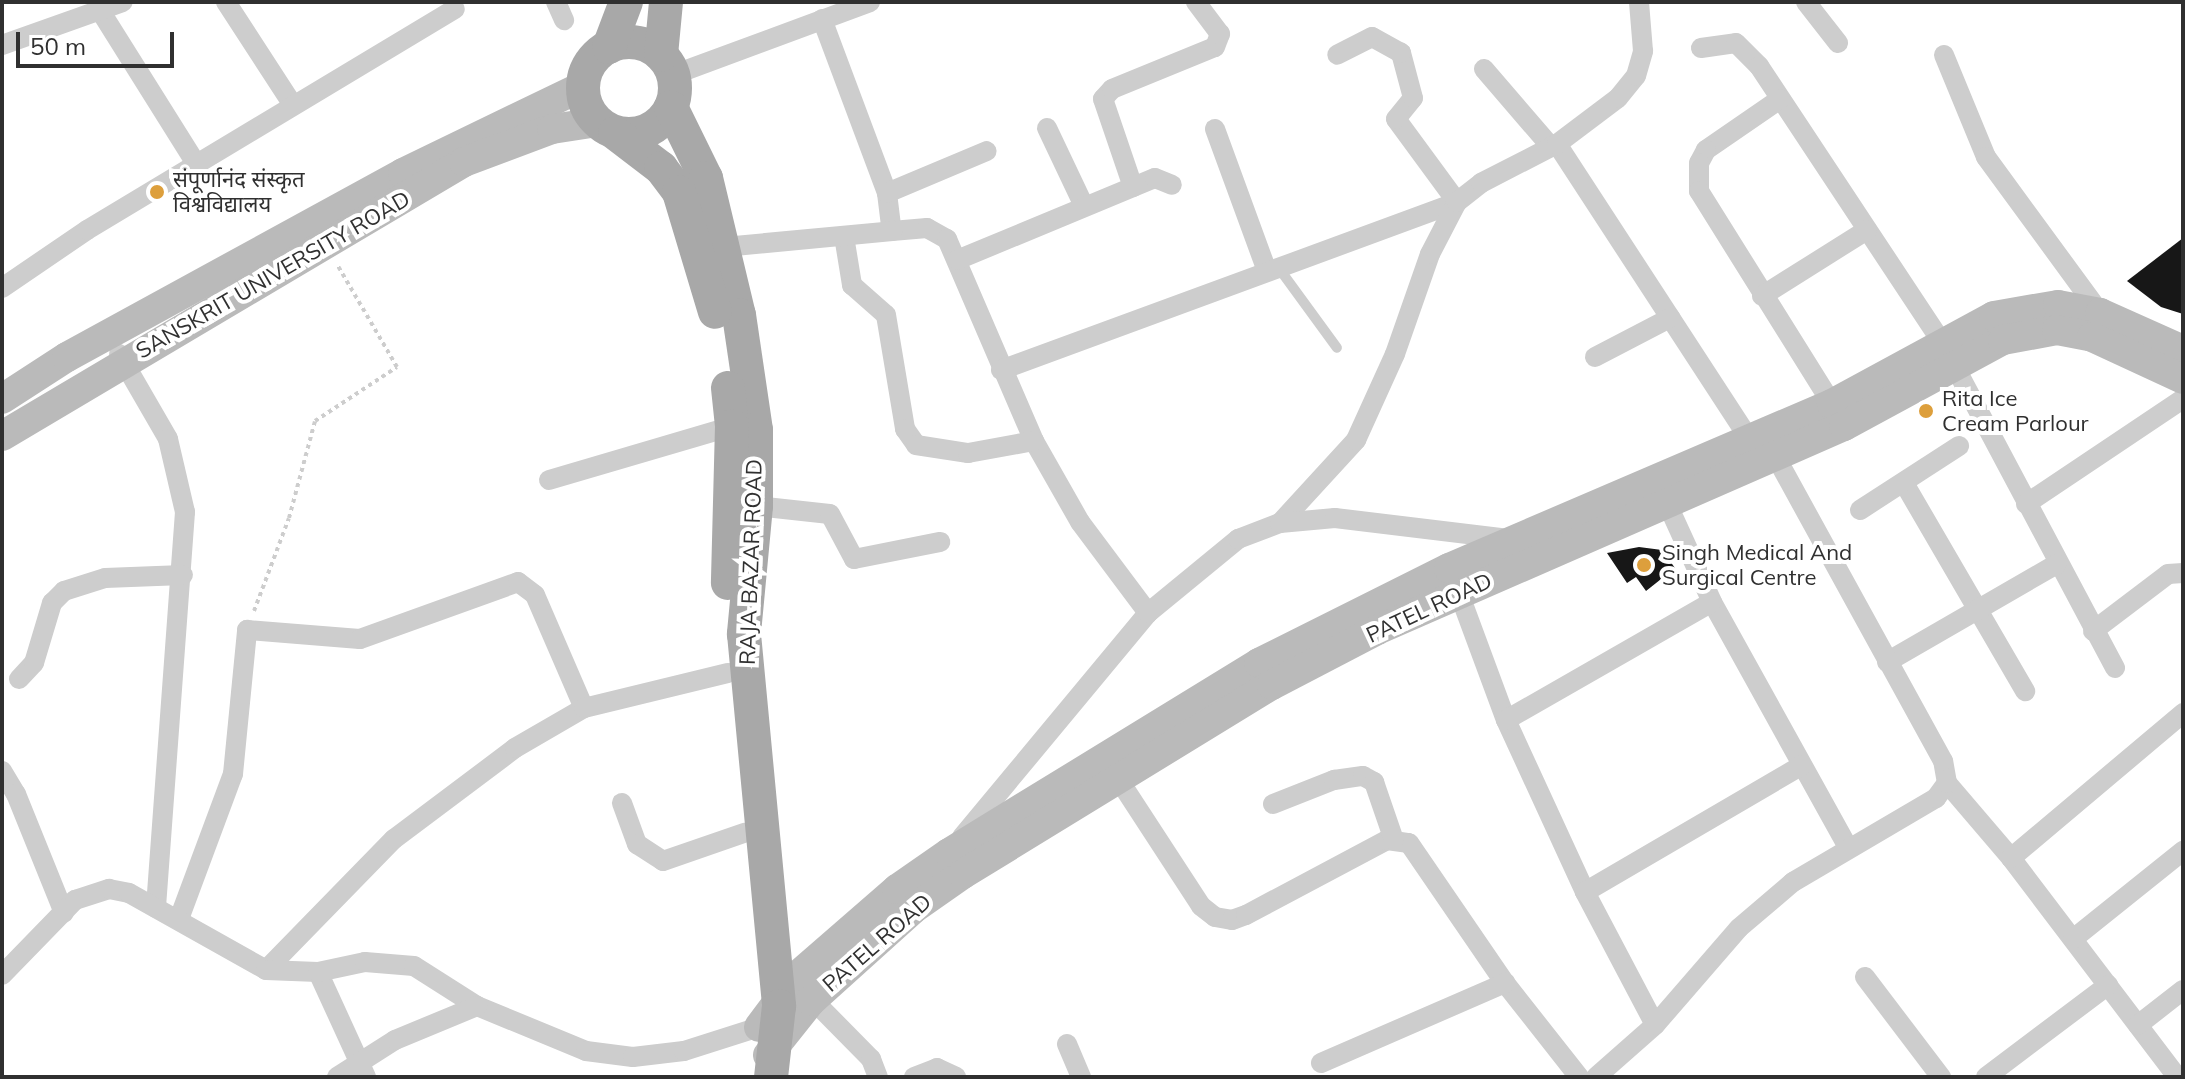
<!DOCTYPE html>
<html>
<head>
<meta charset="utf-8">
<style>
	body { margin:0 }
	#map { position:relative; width:2185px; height:1079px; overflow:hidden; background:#fff; font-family:Mulish,"Noto Sans Devanagari",sans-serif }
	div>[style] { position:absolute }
	.building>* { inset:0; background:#171717 }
	.path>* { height:4px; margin-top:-2px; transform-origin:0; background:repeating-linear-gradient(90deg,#cdcdcd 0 4px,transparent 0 8px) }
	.lane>* { height:10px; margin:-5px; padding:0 5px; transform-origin:5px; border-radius:5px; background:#cdcdcd }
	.street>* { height:20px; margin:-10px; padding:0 10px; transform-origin:10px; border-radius:10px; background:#cdcdcd }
	.secondary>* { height:30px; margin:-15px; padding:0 15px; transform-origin:15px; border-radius:15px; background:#bababa }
	.primary>* { height:34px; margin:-17px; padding:0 17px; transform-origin:17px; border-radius:17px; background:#a8a8a8 }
	.primary>.ring { margin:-17px; padding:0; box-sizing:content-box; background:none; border:34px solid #a8a8a8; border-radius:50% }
	.dots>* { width:22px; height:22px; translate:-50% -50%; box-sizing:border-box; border:4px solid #fff; border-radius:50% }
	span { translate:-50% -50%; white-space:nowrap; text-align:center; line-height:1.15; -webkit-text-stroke:8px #fff; paint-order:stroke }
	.poi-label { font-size:22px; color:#303030 }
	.left { translate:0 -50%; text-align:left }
	.street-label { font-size:22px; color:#303030 }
	.frame { position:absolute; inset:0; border:4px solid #303030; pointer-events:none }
	.scale { position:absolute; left:16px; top:32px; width:158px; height:36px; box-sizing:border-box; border:4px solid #303030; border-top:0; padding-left:10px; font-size:24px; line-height:28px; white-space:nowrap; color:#303030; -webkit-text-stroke:6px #fff; paint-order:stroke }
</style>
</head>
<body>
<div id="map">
	<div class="building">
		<i style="clip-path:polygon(2183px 238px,2183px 314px,2161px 307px,2127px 281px)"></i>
		<i style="clip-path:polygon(1639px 547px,1662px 550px,1675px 568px,1646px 591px,1636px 577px,1627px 583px,1607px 553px)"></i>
	</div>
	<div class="path">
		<i style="left:254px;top:611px;width:99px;rotate:-69.4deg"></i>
		<i style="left:289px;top:518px;width:100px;rotate:-75deg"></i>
		<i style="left:315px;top:421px;width:98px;rotate:-33.4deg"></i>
		<i style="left:397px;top:367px;width:117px;rotate:-120.3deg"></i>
	</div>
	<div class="lane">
		<i style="left:1278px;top:267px;width:100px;rotate:53.9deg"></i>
	</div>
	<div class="street">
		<i style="left:226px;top:2px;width:123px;rotate:57deg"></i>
		<i style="left:556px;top:2px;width:20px;rotate:66deg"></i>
		<i style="left:1806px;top:2px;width:52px;rotate:52deg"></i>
		<i style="left:101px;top:12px;width:181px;rotate:57.9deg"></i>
		<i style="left:822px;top:19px;width:186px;rotate:69.5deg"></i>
		<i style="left:887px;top:193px;width:38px;rotate:83deg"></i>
		<i style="left:892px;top:231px;width:35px;rotate:-5deg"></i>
		<i style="left:927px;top:228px;width:23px;rotate:29deg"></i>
		<i style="left:947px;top:239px;width:220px;rotate:66.7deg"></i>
		<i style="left:1034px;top:441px;width:93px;rotate:60.4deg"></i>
		<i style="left:1080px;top:522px;width:114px;rotate:53.2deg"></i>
		<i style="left:2px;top:45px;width:128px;rotate:-19.6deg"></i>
		<i style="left:1701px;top:48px;width:35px;rotate:-8deg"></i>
		<i style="left:1736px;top:43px;width:33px;rotate:45deg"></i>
		<i style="left:1759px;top:66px;width:331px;rotate:56.5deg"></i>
		<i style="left:1944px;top:55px;width:110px;rotate:67.6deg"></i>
		<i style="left:1986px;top:157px;width:193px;rotate:53.8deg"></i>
		<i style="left:1484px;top:69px;width:103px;rotate:49.3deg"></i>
		<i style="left:673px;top:75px;width:210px;rotate:-20.3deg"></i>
		<i style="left:1780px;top:99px;width:90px;rotate:145.4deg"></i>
		<i style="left:1706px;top:150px;width:15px;rotate:118deg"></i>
		<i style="left:1699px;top:163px;width:28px;rotate:90deg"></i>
		<i style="left:1699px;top:191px;width:251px;rotate:58deg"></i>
		<i style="left:1047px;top:128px;width:86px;rotate:64.6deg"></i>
		<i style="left:1215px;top:129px;width:151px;rotate:69.9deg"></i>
		<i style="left:1557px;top:144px;width:352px;rotate:56.9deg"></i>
		<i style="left:1133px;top:187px;width:93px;rotate:-108.8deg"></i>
		<i style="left:1103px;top:99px;width:13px;rotate:-48deg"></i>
		<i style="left:1112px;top:89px;width:111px;rotate:-22.2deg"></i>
		<i style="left:1215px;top:47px;width:14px;rotate:-69deg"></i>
		<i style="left:1220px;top:34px;width:40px;rotate:-127deg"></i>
		<i style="left:887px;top:193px;width:108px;rotate:-22.8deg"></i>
		<i style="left:844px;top:236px;width:50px;rotate:80.7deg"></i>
		<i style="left:852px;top:285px;width:45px;rotate:41.4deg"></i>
		<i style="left:886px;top:315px;width:116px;rotate:80.5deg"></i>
		<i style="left:905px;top:429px;width:19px;rotate:55deg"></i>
		<i style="left:916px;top:445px;width:53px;rotate:8.7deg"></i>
		<i style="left:968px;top:453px;width:67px;rotate:-10.3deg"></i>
		<i style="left:724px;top:247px;width:169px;rotate:-5.4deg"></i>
		<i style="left:957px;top:260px;width:214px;rotate:-22.5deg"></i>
		<i style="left:1155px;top:178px;width:18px;rotate:22deg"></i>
		<i style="left:2px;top:288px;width:103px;rotate:-34.3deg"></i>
		<i style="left:87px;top:230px;width:429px;rotate:-31deg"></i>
		<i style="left:1762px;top:296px;width:124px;rotate:-32.2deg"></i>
		<i style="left:119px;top:354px;width:98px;rotate:60deg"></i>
		<i style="left:168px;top:439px;width:75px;rotate:76.9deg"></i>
		<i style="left:185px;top:512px;width:397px;rotate:94.2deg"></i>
		<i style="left:1595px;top:357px;width:85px;rotate:-27.5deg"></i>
		<i style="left:1954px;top:365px;width:343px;rotate:62deg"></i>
		<i style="left:1001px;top:370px;width:486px;rotate:-20.2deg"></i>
		<i style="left:1457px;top:202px;width:103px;rotate:-126.3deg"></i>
		<i style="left:1396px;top:119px;width:27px;rotate:-51deg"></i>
		<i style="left:1413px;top:98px;width:47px;rotate:-104.9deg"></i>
		<i style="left:1401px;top:53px;width:33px;rotate:-151deg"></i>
		<i style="left:1372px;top:37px;width:39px;rotate:153deg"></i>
		<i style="left:549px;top:480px;width:191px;rotate:-16.4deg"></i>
		<i style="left:1904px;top:483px;width:241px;rotate:59.8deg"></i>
		<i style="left:1666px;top:501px;width:111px;rotate:65.5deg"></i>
		<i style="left:1712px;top:602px;width:279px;rotate:61deg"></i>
		<i style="left:2026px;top:504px;width:189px;rotate:-33.8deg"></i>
		<i style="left:756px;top:506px;width:74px;rotate:6.2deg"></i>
		<i style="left:830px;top:514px;width:51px;rotate:61.9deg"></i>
		<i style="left:854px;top:559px;width:88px;rotate:-11.2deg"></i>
		<i style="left:1860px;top:510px;width:118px;rotate:-32.9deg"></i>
		<i style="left:1280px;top:523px;width:113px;rotate:-47.5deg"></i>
		<i style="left:1356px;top:440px;width:94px;rotate:-65.6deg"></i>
		<i style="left:1395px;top:354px;width:106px;rotate:-70.7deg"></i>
		<i style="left:1430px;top:254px;width:59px;rotate:-62.6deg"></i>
		<i style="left:1457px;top:202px;width:31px;rotate:-38deg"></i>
		<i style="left:1481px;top:183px;width:85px;rotate:-27.2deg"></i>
		<i style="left:1557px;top:144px;width:76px;rotate:-37deg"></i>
		<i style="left:1618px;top:98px;width:28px;rotate:-51deg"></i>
		<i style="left:1636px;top:76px;width:26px;rotate:-74deg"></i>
		<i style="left:1643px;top:51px;width:49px;rotate:-94.7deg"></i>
		<i style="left:1456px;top:585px;width:144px;rotate:69.7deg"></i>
		<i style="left:1506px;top:720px;width:189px;rotate:65.3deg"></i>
		<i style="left:1585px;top:892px;width:150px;rotate:62.2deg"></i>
		<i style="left:2093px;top:631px;width:94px;rotate:-37.2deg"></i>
		<i style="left:2168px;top:574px;width:15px;rotate:-4deg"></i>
		<i style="left:1887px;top:662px;width:196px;rotate:-30deg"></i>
		<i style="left:19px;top:679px;width:22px;rotate:-47deg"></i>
		<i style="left:34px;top:663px;width:63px;rotate:-73.3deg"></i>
		<i style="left:52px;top:603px;width:17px;rotate:-45deg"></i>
		<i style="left:64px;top:591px;width:43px;rotate:-17.6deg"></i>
		<i style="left:105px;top:578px;width:78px;rotate:-2.2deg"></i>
		<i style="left:1506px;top:720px;width:237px;rotate:-29.8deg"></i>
		<i style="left:2px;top:771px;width:27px;rotate:59deg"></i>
		<i style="left:16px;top:794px;width:128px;rotate:68deg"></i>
		<i style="left:1117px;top:777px;width:154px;rotate:56.9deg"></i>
		<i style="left:1201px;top:906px;width:18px;rotate:38deg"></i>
		<i style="left:1215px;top:917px;width:17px;rotate:10deg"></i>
		<i style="left:1232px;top:920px;width:15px;rotate:-20deg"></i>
		<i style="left:1246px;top:915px;width:160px;rotate:-28deg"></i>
		<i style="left:1387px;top:840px;width:22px;rotate:8deg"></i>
		<i style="left:1409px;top:843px;width:170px;rotate:55.6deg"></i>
		<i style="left:1505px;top:983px;width:120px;rotate:51.8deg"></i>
		<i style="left:1947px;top:783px;width:99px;rotate:49.5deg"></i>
		<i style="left:2011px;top:858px;width:275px;rotate:52.8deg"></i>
		<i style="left:622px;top:803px;width:44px;rotate:69.9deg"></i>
		<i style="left:637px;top:844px;width:31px;rotate:33deg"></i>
		<i style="left:663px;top:861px;width:86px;rotate:-19.1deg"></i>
		<i style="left:1273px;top:804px;width:66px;rotate:-21.5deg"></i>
		<i style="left:1334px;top:780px;width:29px;rotate:-8deg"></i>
		<i style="left:1363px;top:776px;width:13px;rotate:29deg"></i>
		<i style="left:1374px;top:782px;width:61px;rotate:71deg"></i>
		<i style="left:962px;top:837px;width:291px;rotate:-50.3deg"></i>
		<i style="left:1148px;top:613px;width:117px;rotate:-39.4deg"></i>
		<i style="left:1238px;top:539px;width:45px;rotate:-20.9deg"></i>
		<i style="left:1280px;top:523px;width:55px;rotate:-5.2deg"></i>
		<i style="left:1335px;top:518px;width:175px;rotate:6.9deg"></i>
		<i style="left:2011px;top:858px;width:225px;rotate:-40.1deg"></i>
		<i style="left:1585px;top:892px;width:251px;rotate:-30.3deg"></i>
		<i style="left:179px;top:919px;width:155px;rotate:-69.6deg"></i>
		<i style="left:233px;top:774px;width:145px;rotate:-84.4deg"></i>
		<i style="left:247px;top:630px;width:113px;rotate:4.6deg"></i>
		<i style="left:360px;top:639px;width:168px;rotate:-19.8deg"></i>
		<i style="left:518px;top:582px;width:21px;rotate:37deg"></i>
		<i style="left:535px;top:595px;width:123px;rotate:66.6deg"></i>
		<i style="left:2073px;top:939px;width:141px;rotate:-38.7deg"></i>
		<i style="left:266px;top:970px;width:183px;rotate:-45.7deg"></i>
		<i style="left:394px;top:839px;width:151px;rotate:-36.9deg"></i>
		<i style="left:515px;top:748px;width:80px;rotate:-30.1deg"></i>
		<i style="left:584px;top:708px;width:148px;rotate:-13.7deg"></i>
		<i style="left:318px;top:972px;width:115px;rotate:65.4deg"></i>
		<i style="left:2px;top:975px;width:105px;rotate:-45.8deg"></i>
		<i style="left:75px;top:900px;width:36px;rotate:-18deg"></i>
		<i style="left:109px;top:889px;width:20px;rotate:11deg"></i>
		<i style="left:129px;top:893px;width:157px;rotate:29.3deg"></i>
		<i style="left:266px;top:970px;width:52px;rotate:2.2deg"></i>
		<i style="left:318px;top:972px;width:48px;rotate:-12deg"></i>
		<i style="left:365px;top:962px;width:49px;rotate:4.7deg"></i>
		<i style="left:414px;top:966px;width:75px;rotate:32.4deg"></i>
		<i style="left:477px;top:1006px;width:118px;rotate:22.4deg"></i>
		<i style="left:586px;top:1051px;width:47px;rotate:7.3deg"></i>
		<i style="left:633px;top:1057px;width:51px;rotate:-6.7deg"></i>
		<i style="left:684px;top:1051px;width:79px;rotate:-17.7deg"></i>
		<i style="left:1865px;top:977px;width:126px;rotate:52.8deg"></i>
		<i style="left:806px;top:993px;width:93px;rotate:45.4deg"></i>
		<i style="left:871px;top:1059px;width:19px;rotate:69deg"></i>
		<i style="left:2138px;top:1025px;width:57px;rotate:-37.9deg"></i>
		<i style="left:1067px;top:1044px;width:36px;rotate:67deg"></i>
		<i style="left:1321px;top:1063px;width:201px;rotate:-23.5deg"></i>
		<i style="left:337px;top:1077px;width:69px;rotate:-32.5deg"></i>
		<i style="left:395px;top:1040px;width:89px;rotate:-22.5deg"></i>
		<i style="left:914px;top:1077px;width:25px;rotate:-21deg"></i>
		<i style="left:937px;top:1068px;width:21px;rotate:25deg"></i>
		<i style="left:1596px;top:1077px;width:79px;rotate:-41.4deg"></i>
		<i style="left:1655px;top:1025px;width:128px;rotate:-49.1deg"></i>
		<i style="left:1739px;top:928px;width:71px;rotate:-40.4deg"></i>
		<i style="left:1793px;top:882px;width:166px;rotate:-30.4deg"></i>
		<i style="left:1936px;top:798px;width:19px;rotate:-54deg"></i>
		<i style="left:1947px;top:783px;width:22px;rotate:-100deg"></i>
		<i style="left:1943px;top:761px;width:357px;rotate:-118.8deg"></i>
		<i style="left:1986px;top:1077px;width:153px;rotate:-37deg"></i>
	</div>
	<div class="secondary">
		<i style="left:2px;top:399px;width:77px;rotate:-32.9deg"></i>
		<i style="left:67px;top:357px;width:383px;rotate:-28.7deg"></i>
		<i style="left:403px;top:173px;width:200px;rotate:-25.8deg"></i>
		<i style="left:2px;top:436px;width:537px;rotate:-30.67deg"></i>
		<i style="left:464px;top:162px;width:94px;rotate:-20.6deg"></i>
		<i style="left:552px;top:129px;width:46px;rotate:-8.8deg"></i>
		<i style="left:759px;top:1027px;width:64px;rotate:-53.3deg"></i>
		<i style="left:797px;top:976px;width:133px;rotate:-41deg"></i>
		<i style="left:897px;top:889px;width:63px;rotate:-34.7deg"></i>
		<i style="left:949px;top:853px;width:364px;rotate:-31.5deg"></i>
		<i style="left:1259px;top:663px;width:212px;rotate:-26.6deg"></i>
		<i style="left:1449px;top:568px;width:417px;rotate:-23.2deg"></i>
		<i style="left:1832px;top:404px;width:184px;rotate:-28.5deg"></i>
		<i style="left:1994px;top:316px;width:65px;rotate:-9.8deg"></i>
		<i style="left:2058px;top:305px;width:43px;rotate:10.8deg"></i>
		<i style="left:2100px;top:313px;width:91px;rotate:24deg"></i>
		<i style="left:768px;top:1055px;width:69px;rotate:-51.5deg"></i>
		<i style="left:811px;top:1001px;width:137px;rotate:-42deg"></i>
		<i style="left:913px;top:909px;width:61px;rotate:-35deg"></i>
		<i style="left:963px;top:874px;width:362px;rotate:-31.5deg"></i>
		<i style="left:1272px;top:685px;width:119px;rotate:-27.6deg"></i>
		<i style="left:1377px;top:630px;width:510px;rotate:-23.6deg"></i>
		<i style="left:1844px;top:426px;width:181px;rotate:-28.4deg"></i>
		<i style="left:2003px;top:340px;width:55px;rotate:-10.5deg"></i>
		<i style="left:2057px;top:330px;width:36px;rotate:11deg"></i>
		<i style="left:2092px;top:337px;width:100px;rotate:24.8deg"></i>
	</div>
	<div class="primary">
		<i class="ring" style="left:583px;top:42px;width:58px;height:58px"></i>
		<i style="left:609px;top:47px;width:48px;rotate:-69.3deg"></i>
		<i style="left:661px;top:55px;width:53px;rotate:-84.6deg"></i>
		<i style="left:671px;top:107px;width:79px;rotate:63.8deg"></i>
		<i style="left:706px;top:178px;width:141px;rotate:76.5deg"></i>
		<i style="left:739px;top:315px;width:116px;rotate:81.6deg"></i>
		<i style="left:756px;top:430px;width:76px;rotate:90deg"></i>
		<i style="left:756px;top:506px;width:129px;rotate:95.4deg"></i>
		<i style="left:744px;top:634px;width:374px;rotate:84.6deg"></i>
		<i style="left:779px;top:1006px;width:71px;rotate:96.4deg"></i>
		<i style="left:615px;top:133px;width:58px;rotate:37.3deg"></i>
		<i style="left:661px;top:168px;width:30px;rotate:53deg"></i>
		<i style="left:679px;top:192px;width:125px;rotate:73.3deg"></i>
		<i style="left:728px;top:388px;width:38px;rotate:84deg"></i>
		<i style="left:732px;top:426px;width:157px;rotate:91.5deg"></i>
	</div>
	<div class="dots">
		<i style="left:157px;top:192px;background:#dd9f3c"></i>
		<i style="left:1926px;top:411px;background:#dd9f3c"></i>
		<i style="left:1644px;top:565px;background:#dd9f3c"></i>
	</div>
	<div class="poi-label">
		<span class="left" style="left:173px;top:192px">संपूर्णानंद संस्कृत<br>विश्वविद्यालय</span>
		<span class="left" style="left:1942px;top:411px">Rita Ice<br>Cream Parlour</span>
		<span class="left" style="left:1662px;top:565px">Singh Medical And<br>Surgical Centre</span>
	</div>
	<div class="street-label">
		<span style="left:273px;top:275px;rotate:-30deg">SANSKRIT UNIVERSITY ROAD</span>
		<span style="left:751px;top:562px;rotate:-88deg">RAJA BAZAR ROAD</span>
		<span style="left:1429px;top:608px;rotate:-25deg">PATEL ROAD</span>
		<span style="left:877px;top:943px;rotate:-41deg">PATEL ROAD</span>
	</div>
	<div class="frame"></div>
	<div class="scale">50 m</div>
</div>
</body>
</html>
